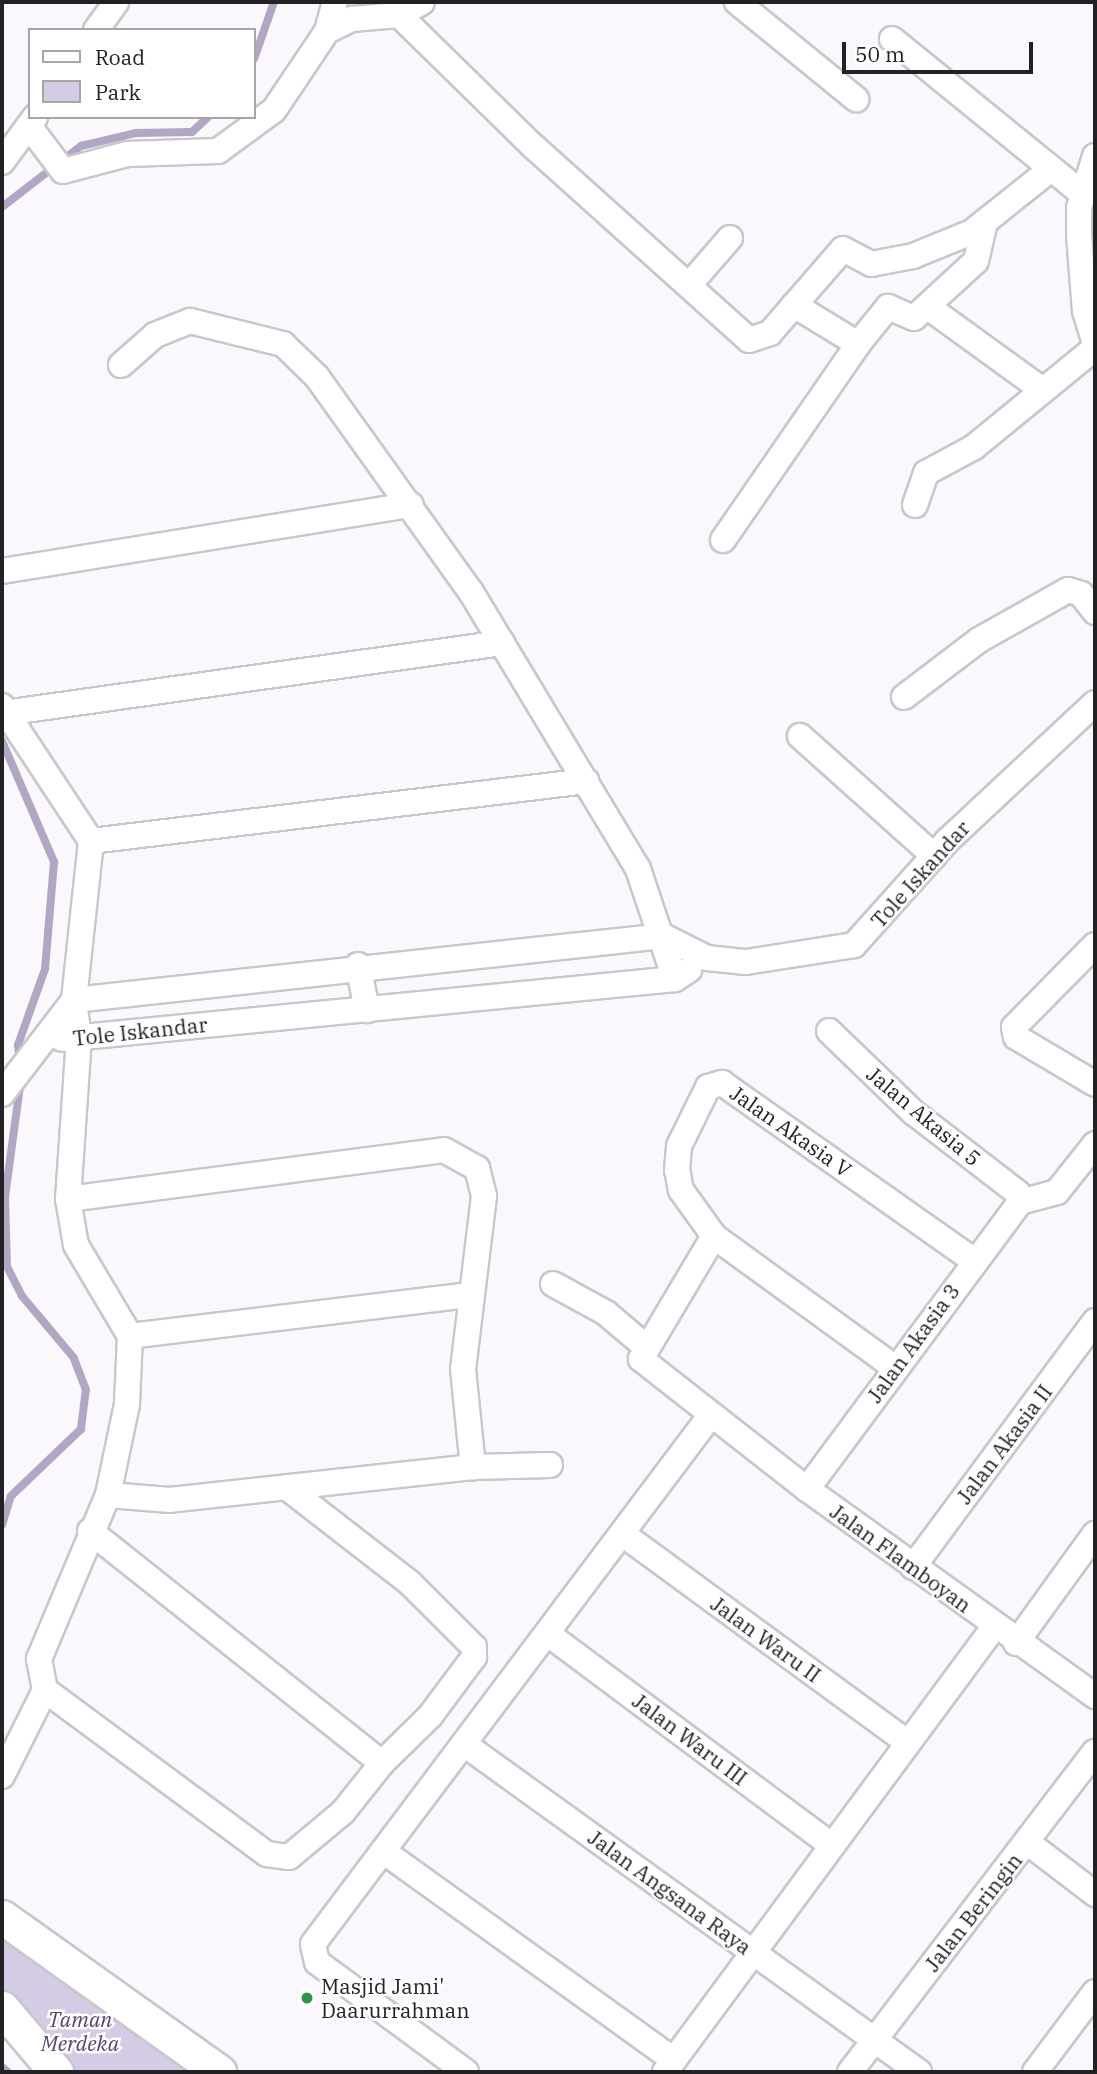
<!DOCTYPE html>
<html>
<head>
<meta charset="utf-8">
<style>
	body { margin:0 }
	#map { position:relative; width:1097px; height:2074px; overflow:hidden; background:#faf8fd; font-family:"IBM Plex Serif",serif }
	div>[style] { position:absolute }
	.green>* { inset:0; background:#d5cbe4 }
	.stream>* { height:8px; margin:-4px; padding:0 4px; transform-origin:4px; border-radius:4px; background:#b1a7c2 }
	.roads { filter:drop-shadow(2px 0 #c9c7cc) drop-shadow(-2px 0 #c9c7cc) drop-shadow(0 2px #c9c7cc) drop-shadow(0 -2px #c9c7cc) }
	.street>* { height:24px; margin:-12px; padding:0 12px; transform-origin:12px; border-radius:12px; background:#fff }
	.secondary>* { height:33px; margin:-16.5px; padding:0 16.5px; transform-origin:16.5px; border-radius:16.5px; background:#fff }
	.dots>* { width:19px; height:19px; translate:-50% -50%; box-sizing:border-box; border:4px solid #fff; border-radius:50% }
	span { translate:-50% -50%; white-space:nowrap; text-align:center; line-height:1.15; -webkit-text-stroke:5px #fff; paint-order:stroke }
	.street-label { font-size:21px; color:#222123 }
	.poi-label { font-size:21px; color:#222123 }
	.left { translate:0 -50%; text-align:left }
	.park-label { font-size:21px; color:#55436d; font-style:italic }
	.frame { position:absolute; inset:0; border:4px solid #222123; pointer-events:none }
	.legend { position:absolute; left:28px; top:28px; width:228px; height:91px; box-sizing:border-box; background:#fff; border:2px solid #a7a6a7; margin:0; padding:9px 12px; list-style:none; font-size:21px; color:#222123 }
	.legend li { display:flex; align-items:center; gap:14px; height:35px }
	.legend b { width:35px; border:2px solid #a7a6a7 }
	.scale { position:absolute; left:842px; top:42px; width:191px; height:32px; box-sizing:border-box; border:4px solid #222123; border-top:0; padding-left:9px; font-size:21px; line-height:24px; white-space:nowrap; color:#222123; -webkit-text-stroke:5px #fff; paint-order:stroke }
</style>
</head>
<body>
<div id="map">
	<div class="green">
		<i style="clip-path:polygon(2px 1922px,204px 2072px,60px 2072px,2px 2003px)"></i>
	</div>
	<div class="stream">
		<i style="left:254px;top:59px;width:60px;rotate:-70.7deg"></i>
		<i style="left:2px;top:207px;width:100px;rotate:-37.7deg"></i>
		<i style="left:81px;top:146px;width:57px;rotate:-13.3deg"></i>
		<i style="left:136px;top:133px;width:56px;rotate:-1deg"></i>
		<i style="left:192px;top:132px;width:22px;rotate:-43deg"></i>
		<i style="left:2px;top:741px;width:132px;rotate:66.7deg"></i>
		<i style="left:54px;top:862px;width:107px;rotate:94.8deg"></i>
		<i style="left:45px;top:969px;width:81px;rotate:109.6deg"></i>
		<i style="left:18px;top:1045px;width:17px;rotate:83deg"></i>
		<i style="left:2px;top:1525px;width:30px;rotate:-73deg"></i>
		<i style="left:11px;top:1496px;width:97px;rotate:-43.7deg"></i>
		<i style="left:81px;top:1429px;width:39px;rotate:-83deg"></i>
		<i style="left:86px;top:1390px;width:34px;rotate:-111deg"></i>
		<i style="left:74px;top:1358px;width:81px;rotate:-130deg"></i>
		<i style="left:22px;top:1296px;width:34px;rotate:-117deg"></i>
		<i style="left:7px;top:1266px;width:69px;rotate:-91.7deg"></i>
		<i style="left:5px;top:1197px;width:120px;rotate:-82.3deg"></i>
		<i style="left:2px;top:2067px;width:8px;rotate:40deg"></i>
	</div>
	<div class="roads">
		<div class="street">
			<i style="left:737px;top:2px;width:154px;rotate:39.2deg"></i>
			<i style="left:399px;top:15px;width:189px;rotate:44.4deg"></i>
			<i style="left:534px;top:147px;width:289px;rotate:41.9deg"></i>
			<i style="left:749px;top:340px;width:22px;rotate:-18deg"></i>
			<i style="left:770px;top:333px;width:111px;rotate:-49deg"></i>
			<i style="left:843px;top:249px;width:32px;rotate:28deg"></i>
			<i style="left:871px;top:264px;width:43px;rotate:-10.8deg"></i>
			<i style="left:913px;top:256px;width:64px;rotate:-22.1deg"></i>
			<i style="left:972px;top:232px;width:101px;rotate:-38.6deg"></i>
			<i style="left:96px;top:30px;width:34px;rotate:-54deg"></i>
			<i style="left:327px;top:31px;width:28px;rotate:-26deg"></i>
			<i style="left:352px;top:19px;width:47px;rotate:-4.9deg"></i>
			<i style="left:399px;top:15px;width:26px;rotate:-29deg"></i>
			<i style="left:892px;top:39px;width:246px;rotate:39.1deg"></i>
			<i style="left:29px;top:126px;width:56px;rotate:52.9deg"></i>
			<i style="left:63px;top:171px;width:66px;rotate:-14.9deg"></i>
			<i style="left:127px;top:154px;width:91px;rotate:-1.9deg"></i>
			<i style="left:218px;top:151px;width:69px;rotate:-36.2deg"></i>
			<i style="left:274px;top:110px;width:95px;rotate:-56.1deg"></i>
			<i style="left:327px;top:31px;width:30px;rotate:-75deg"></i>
			<i style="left:1095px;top:156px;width:54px;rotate:107.1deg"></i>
			<i style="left:1079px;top:208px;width:27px;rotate:90deg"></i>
			<i style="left:1079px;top:235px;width:76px;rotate:85.5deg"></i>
			<i style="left:1085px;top:311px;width:34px;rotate:73deg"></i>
			<i style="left:2px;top:162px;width:56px;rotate:-53.7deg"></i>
			<i style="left:690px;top:284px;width:61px;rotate:-49deg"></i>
			<i style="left:794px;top:305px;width:75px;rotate:31.4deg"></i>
			<i style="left:858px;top:344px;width:48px;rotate:-51deg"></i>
			<i style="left:888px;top:307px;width:28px;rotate:23deg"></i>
			<i style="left:914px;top:318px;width:84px;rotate:-42.6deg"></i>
			<i style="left:976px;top:261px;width:39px;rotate:-77deg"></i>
			<i style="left:928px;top:307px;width:138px;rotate:35.9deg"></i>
			<i style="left:121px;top:365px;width:45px;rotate:-41.4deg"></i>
			<i style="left:155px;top:335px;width:38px;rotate:-22deg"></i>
			<i style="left:190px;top:321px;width:96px;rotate:13.9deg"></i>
			<i style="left:283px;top:344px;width:47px;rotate:44.1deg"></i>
			<i style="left:317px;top:377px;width:264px;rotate:54.4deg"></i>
			<i style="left:471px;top:592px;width:323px;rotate:58.9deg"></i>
			<i style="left:638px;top:869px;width:116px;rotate:71.4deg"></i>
			<i style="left:915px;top:505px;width:34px;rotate:-71deg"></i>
			<i style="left:926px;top:473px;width:55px;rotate:-28.4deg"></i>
			<i style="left:974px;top:447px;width:156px;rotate:-39.3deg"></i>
			<i style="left:723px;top:540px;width:238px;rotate:-55.4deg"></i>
			<i style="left:2px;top:571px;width:414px;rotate:-9.2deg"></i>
			<i style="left:904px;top:697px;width:94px;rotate:-37.2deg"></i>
			<i style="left:979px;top:640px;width:102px;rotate:-29.3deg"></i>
			<i style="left:1068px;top:590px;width:14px;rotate:17deg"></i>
			<i style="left:1081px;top:594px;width:23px;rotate:52deg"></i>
			<i style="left:2px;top:706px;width:162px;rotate:56.6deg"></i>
			<i style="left:4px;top:713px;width:503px;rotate:-8deg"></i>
			<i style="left:800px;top:736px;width:180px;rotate:41.8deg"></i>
			<i style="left:91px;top:841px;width:499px;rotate:-6.9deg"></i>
			<i style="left:1095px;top:945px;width:115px;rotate:134.6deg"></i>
			<i style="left:1014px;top:1027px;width:10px;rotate:79deg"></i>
			<i style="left:1016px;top:1037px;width:92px;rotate:30.7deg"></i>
			<i style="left:358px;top:965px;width:46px;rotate:78.7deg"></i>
			<i style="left:62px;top:1039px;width:616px;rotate:-5.59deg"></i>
			<i style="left:675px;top:979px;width:17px;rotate:-33deg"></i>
			<i style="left:2px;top:1094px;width:118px;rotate:-52.5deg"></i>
			<i style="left:74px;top:1000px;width:592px;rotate:-6.2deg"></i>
			<i style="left:663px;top:936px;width:49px;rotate:26.6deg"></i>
			<i style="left:707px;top:958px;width:39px;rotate:6deg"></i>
			<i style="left:746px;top:962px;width:109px;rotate:-8.9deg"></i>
			<i style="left:854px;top:945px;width:140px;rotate:-48.2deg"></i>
			<i style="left:947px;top:841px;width:202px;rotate:-43deg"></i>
			<i style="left:68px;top:1199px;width:379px;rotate:-7.4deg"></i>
			<i style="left:444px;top:1150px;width:38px;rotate:29deg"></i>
			<i style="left:477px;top:1168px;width:29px;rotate:76deg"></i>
			<i style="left:484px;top:1196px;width:174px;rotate:96.9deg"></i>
			<i style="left:463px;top:1369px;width:99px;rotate:84.2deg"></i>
			<i style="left:473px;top:1467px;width:305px;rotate:173.8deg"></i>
			<i style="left:170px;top:1500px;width:62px;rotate:-175.4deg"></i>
			<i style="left:1020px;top:1202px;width:38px;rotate:-15deg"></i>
			<i style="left:1057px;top:1192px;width:61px;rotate:-51.6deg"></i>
			<i style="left:714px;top:1236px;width:57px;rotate:-125.7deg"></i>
			<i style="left:681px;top:1190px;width:20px;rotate:-101deg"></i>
			<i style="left:677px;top:1170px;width:24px;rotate:-85deg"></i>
			<i style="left:679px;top:1146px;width:66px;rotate:-63.8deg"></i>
			<i style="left:708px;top:1087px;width:15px;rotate:-16deg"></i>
			<i style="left:722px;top:1083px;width:309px;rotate:35.2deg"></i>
			<i style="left:553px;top:1284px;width:60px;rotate:28.7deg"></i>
			<i style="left:606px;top:1313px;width:52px;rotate:40.4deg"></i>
			<i style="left:130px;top:1336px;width:341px;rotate:-6.9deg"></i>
			<i style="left:894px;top:1367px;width:223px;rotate:-144deg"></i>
			<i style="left:714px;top:1236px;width:143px;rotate:120.7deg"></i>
			<i style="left:641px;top:1359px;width:211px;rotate:38.1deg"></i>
			<i style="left:807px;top:1489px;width:355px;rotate:35.7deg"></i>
			<i style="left:473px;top:1467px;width:77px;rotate:-1.5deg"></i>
			<i style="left:807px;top:1489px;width:357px;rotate:-53.4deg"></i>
			<i style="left:1020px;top:1202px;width:9px;rotate:-103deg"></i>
			<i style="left:1018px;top:1193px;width:131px;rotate:-142.4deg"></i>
			<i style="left:914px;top:1113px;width:118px;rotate:-136deg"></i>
			<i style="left:90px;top:1531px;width:373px;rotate:38.5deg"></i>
			<i style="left:382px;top:1763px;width:67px;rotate:-44.4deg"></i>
			<i style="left:430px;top:1716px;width:74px;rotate:-53.3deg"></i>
			<i style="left:474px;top:1657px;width:10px;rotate:-90deg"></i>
			<i style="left:474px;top:1647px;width:91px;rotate:-135deg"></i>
			<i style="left:410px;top:1583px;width:153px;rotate:-142.2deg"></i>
			<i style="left:624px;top:1535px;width:352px;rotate:36.2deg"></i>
			<i style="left:913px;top:1567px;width:306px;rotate:-53.5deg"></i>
			<i style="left:548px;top:1634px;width:353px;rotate:36.7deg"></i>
			<i style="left:1016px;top:1643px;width:135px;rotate:-54.1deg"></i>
			<i style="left:45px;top:1690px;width:276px;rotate:36.5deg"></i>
			<i style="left:267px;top:1854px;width:22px;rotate:8deg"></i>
			<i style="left:289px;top:1857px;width:70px;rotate:-39.8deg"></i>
			<i style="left:343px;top:1812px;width:63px;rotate:-51.5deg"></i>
			<i style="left:464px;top:1744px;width:561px;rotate:35.79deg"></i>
			<i style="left:2px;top:1776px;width:96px;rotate:-63.4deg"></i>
			<i style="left:45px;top:1690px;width:32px;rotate:-101deg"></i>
			<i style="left:39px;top:1659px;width:178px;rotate:-67.2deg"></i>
			<i style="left:108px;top:1495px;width:93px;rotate:-78.2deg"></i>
			<i style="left:127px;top:1404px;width:68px;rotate:-87.5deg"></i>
			<i style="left:130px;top:1336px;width:106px;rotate:-120.7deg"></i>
			<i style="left:76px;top:1245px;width:47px;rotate:-99.9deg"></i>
			<i style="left:68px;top:1199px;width:162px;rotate:-86.1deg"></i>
			<i style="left:79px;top:1037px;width:37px;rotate:-98deg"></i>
			<i style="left:74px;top:1000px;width:160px;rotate:-83.9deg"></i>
			<i style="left:1027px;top:1842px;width:86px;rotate:37.4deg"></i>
			<i style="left:383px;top:1851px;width:358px;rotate:35.7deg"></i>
			<i style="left:466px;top:2072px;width:185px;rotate:-143.6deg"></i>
			<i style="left:317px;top:1962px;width:18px;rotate:-103deg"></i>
			<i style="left:313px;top:1944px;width:661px;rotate:-53.06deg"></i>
			<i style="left:665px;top:2072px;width:553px;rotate:-53.52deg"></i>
			<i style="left:850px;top:2072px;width:403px;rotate:-52.6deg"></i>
			<i style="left:1035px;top:2072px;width:100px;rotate:-53.1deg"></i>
		</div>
		<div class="secondary">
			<i style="left:2px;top:1917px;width:267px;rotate:35.5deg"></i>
			<i style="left:2px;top:2008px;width:84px;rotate:49.8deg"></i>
		</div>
	</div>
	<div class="dots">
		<i style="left:307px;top:1998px;background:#2d964d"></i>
	</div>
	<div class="street-label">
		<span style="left:920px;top:874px;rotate:-48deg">Tole Iskandar</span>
		<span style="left:140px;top:1031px;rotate:-6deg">Tole Iskandar</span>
		<span style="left:924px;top:1116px;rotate:40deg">Jalan Akasia 5</span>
		<span style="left:791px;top:1131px;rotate:35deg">Jalan Akasia V</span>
		<span style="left:913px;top:1343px;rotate:-54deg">Jalan Akasia 3</span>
		<span style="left:1004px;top:1444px;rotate:-53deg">Jalan Akasia II</span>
		<span style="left:901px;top:1558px;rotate:36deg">Jalan Flamboyan</span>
		<span style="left:766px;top:1639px;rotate:36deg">Jalan Waru II</span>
		<span style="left:690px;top:1739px;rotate:37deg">Jalan Waru III</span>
		<span style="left:670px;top:1892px;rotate:36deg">Jalan Angsana Raya</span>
		<span style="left:973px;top:1912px;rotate:-52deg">Jalan Beringin</span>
	</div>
	<div class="poi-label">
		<span class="left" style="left:321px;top:1998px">Masjid Jami'<br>Daarurrahman</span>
	</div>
	<div class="park-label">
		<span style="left:80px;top:2031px">Taman<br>Merdeka</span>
	</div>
	<div class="frame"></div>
	<ul class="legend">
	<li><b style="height:9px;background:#fff"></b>Road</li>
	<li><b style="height:19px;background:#d5cbe4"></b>Park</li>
	</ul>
	<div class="scale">50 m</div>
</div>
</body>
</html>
